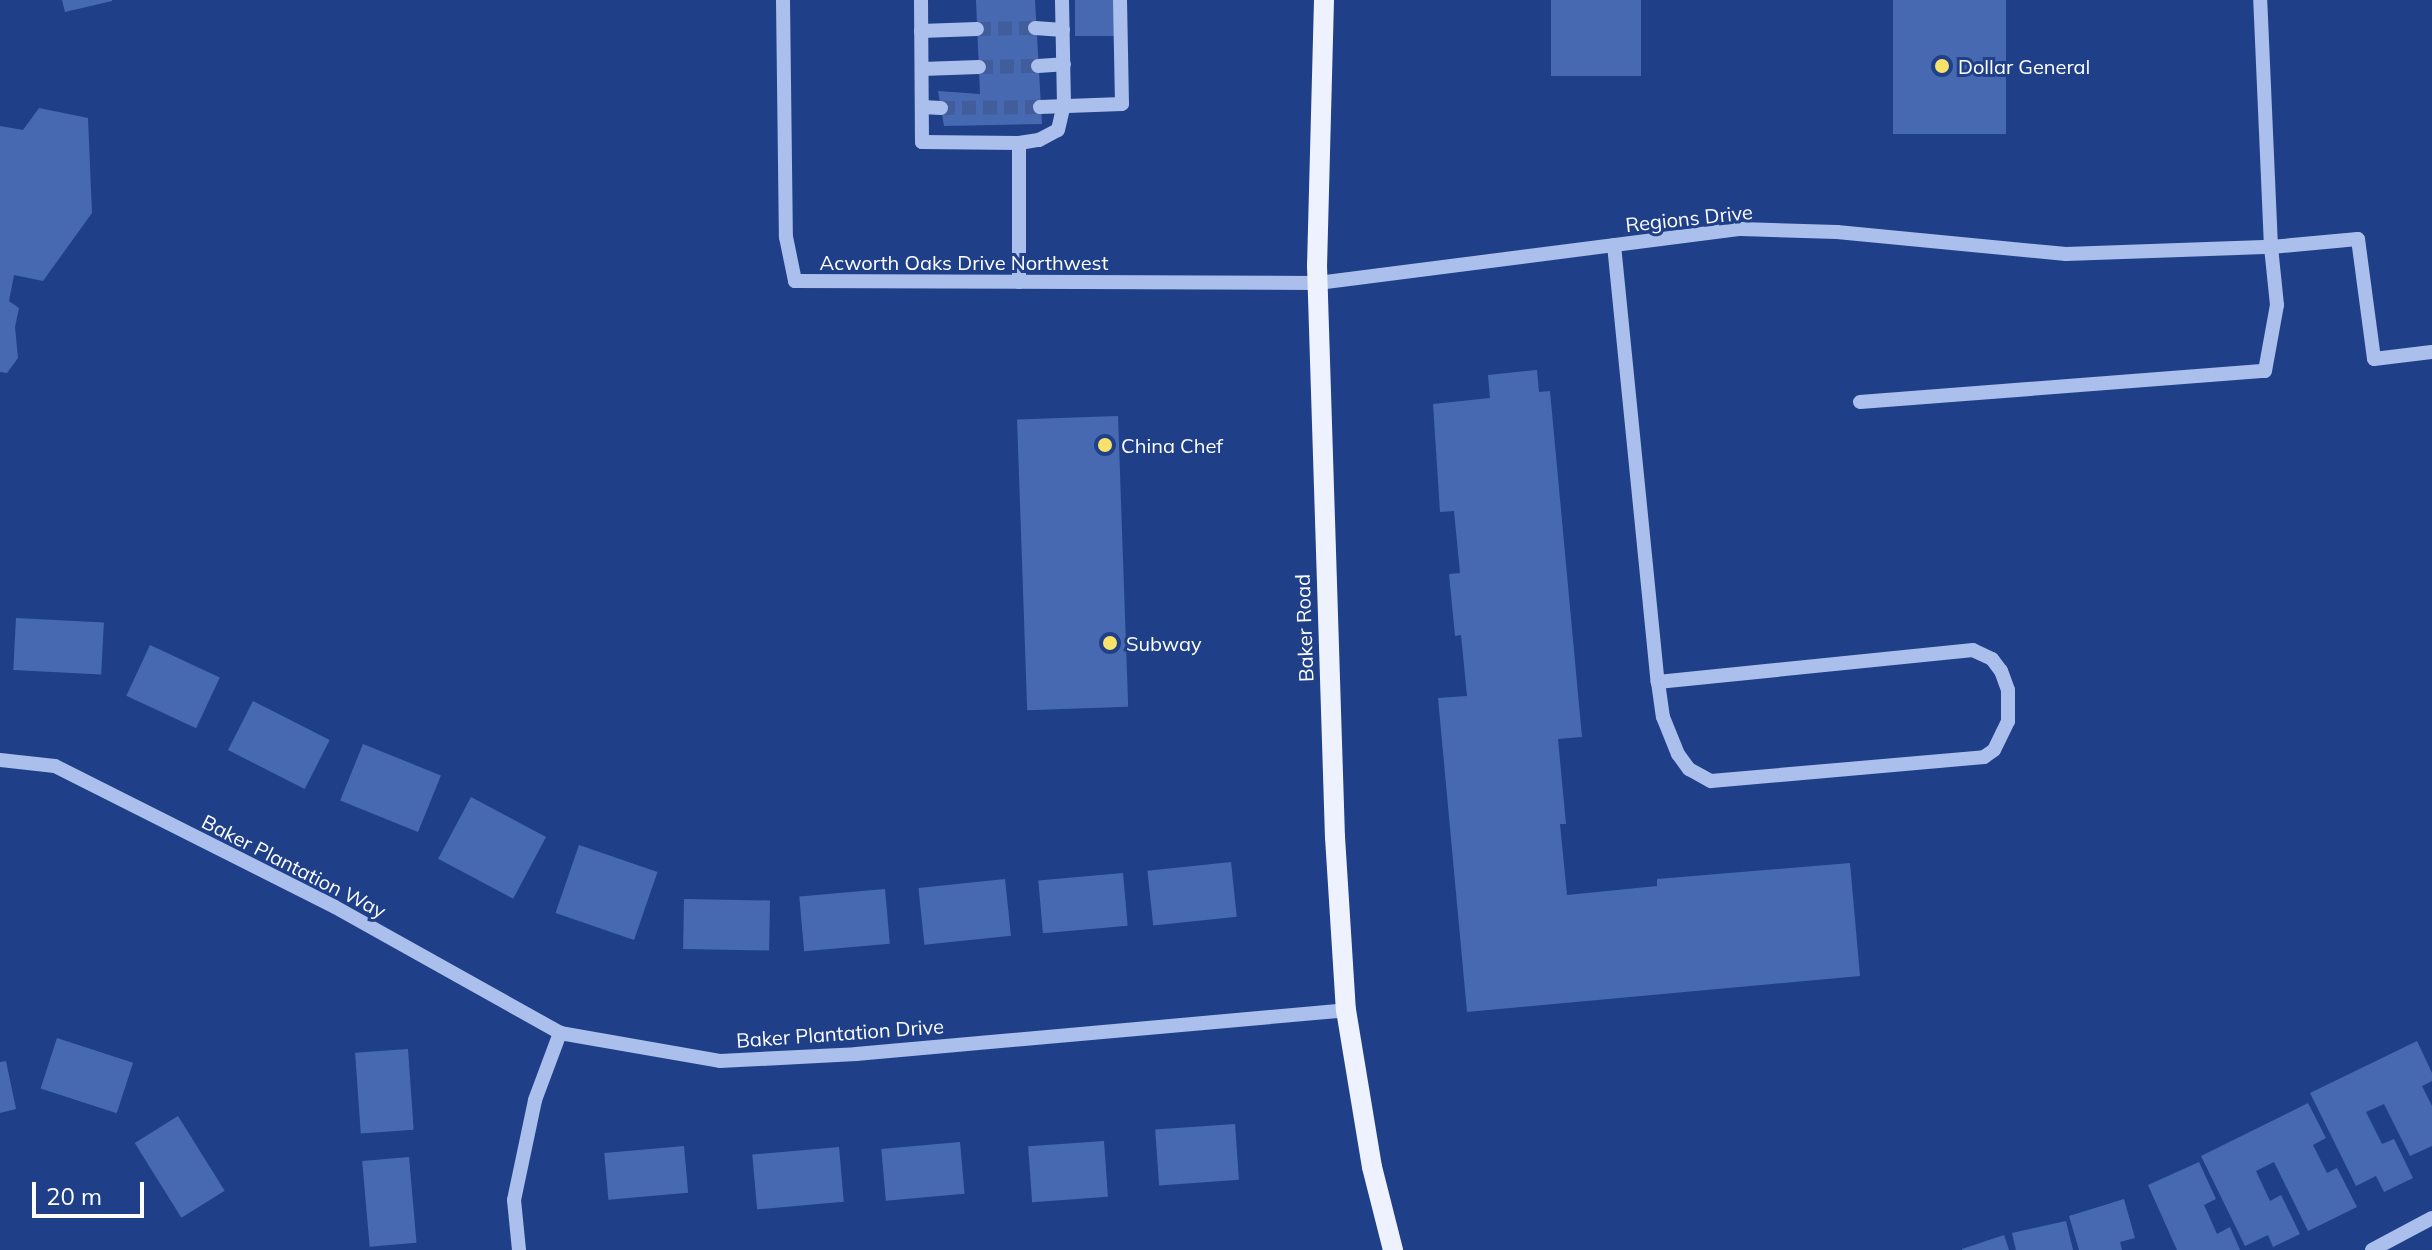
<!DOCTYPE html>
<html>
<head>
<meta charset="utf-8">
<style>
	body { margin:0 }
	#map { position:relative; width:2432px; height:1250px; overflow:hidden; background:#1f4089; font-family:Mulish,sans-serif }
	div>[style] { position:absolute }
	.building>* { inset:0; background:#4769b1; transform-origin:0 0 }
	.minor-tunnel>* { height:14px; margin-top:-7px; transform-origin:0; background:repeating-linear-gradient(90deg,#415d9b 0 14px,transparent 0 21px) }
	.minor>* { height:14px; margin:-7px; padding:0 7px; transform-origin:7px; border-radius:7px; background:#aabfeb }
	.major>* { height:20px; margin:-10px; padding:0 10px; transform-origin:10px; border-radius:10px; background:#eef2fe }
	.dots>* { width:22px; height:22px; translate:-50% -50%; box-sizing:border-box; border:4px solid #1f4089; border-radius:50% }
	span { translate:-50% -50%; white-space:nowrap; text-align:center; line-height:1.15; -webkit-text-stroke:6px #1f4089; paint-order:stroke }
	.poi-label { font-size:20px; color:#fff }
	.left { translate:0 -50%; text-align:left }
	.street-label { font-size:20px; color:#fff }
	.scale { position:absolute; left:32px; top:1182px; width:112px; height:36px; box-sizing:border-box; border:4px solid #fff; border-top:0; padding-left:10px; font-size:24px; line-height:28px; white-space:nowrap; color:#fff; -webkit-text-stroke:6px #1f4089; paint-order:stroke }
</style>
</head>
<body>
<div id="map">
	<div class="building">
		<i style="clip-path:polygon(62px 0,112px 0,112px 1px,65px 12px)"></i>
		<i style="clip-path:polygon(976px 0,1035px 0,1042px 124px,944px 126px,938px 91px,980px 94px)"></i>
		<i style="left:1075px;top:0;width:39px;height:36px"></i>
		<i style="left:1551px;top:0;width:90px;height:76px"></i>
		<i style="left:1893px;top:0;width:113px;height:134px"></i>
		<i style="clip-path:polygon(39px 108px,88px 118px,92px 213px,43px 281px,14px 275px,9px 301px,19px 308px,15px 327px,18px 358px,7px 373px,0 372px,0 126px,23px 130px)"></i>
		<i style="clip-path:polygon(1537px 370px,1539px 392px,1550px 391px,1582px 737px,1558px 739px,1566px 824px,1560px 824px,1567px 895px,1657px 886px,1657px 879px,1850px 863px,1860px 976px,1467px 1012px,1438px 698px,1467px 696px,1461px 635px,1455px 636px,1449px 574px,1460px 573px,1454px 511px,1440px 512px,1433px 404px,1490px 398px,1488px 375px)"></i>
		<i style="left:1118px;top:416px;width:291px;height:101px;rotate:88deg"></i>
		<i style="left:16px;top:618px;width:88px;height:52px;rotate:3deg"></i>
		<i style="left:150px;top:645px;width:77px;height:56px;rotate:25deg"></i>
		<i style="left:253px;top:701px;width:86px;height:55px;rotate:27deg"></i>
		<i style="left:363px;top:744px;width:84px;height:61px;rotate:22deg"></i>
		<i style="left:471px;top:797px;width:85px;height:70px;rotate:28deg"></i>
		<i style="left:579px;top:845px;width:83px;height:72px;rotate:19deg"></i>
		<i style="left:1231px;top:862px;width:55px;height:84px;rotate:84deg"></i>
		<i style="left:1123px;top:873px;width:53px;height:85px;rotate:85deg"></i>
		<i style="left:1005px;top:879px;width:57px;height:87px;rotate:84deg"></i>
		<i style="left:885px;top:889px;width:55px;height:86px;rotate:85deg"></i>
		<i style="left:684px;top:899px;width:86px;height:50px;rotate:1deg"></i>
		<i style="left:57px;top:1038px;width:80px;height:53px;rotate:18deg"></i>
		<i style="clip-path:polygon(2417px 1041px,2432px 1073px,2432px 1081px,2422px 1086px,2432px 1106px,2432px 1146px,2410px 1156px,2384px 1104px,2366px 1112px,2382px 1144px,2394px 1139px,2413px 1178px,2384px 1192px,2376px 1176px,2356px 1186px,2310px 1093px)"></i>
		<i style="left:408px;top:1049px;width:81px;height:53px;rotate:86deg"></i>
		<i style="clip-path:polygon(6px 1061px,16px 1109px,0 1113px,0 1062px)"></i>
		<i style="clip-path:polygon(2308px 1103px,2326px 1138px,2313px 1145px,2327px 1173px,2337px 1168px,2357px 1207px,2308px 1231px,2274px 1162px,2256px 1171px,2270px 1201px,2281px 1195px,2300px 1234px,2273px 1247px,2268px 1235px,2245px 1246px,2201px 1156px)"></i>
		<i style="left:178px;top:1116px;width:88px;height:51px;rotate:58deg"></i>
		<i style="left:1235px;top:1124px;width:56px;height:80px;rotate:86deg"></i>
		<i style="left:1104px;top:1141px;width:56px;height:76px;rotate:86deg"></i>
		<i style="left:960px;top:1142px;width:52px;height:79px;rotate:85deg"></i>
		<i style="left:684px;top:1146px;width:47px;height:80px;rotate:85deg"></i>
		<i style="left:839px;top:1147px;width:55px;height:87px;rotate:85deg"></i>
		<i style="left:409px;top:1157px;width:86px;height:47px;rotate:85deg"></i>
		<i style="clip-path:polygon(2199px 1162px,2216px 1199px,2204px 1205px,2217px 1234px,2230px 1227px,2240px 1250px,2177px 1250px,2148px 1185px)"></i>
		<i style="clip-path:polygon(2124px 1199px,2135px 1238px,2120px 1242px,2122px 1250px,2079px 1250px,2069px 1216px)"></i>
		<i style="clip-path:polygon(2066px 1221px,2073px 1250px,2016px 1250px,2012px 1233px)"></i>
		<i style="clip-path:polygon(2004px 1235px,2009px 1250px,1962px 1250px,1962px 1249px)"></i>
	</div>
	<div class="minor-tunnel">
		<i style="left:977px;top:29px;width:58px;rotate:-1deg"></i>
		<i style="left:979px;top:67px;width:59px;rotate:-1deg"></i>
		<i style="left:941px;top:108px;width:99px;rotate:-0.6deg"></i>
	</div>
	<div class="minor">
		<i style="left:783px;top:0;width:237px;rotate:89.3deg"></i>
		<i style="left:786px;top:237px;width:45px;rotate:78.4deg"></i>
		<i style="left:795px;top:281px;width:523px;rotate:0.22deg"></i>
		<i style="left:1318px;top:283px;width:426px;rotate:-7.3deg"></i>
		<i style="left:1741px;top:229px;width:96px;rotate:1.8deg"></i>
		<i style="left:1837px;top:232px;width:230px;rotate:5.5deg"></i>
		<i style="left:2066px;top:254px;width:205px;rotate:-2deg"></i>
		<i style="left:2271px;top:247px;width:87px;rotate:-5.3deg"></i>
		<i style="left:2358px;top:239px;width:121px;rotate:82.4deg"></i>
		<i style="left:2374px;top:359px;width:58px;rotate:-6.9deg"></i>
		<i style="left:921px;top:0;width:142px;rotate:89.6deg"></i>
		<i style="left:922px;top:142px;width:97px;rotate:0.6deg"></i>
		<i style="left:1019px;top:143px;width:20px;rotate:-9deg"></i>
		<i style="left:1039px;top:140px;width:21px;rotate:-28deg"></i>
		<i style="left:1058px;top:130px;width:26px;rotate:-77deg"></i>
		<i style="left:1064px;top:105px;width:105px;rotate:-91.1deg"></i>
		<i style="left:1035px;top:28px;width:28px;rotate:4deg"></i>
		<i style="left:921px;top:31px;width:56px;rotate:-2deg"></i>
		<i style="left:1038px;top:66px;width:26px;rotate:-4deg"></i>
		<i style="left:922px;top:69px;width:57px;rotate:-2deg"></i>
		<i style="left:922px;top:107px;width:19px;rotate:3deg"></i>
		<i style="left:1040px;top:107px;width:82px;rotate:-2.1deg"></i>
		<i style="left:1122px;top:104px;width:104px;rotate:-91.1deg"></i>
		<i style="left:1019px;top:143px;width:139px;rotate:90deg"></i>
		<i style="left:1614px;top:245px;width:439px;rotate:84.3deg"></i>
		<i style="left:1658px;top:682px;width:35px;rotate:82deg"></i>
		<i style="left:1663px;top:717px;width:40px;rotate:68deg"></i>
		<i style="left:1678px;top:754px;width:19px;rotate:54deg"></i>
		<i style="left:1689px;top:769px;width:25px;rotate:29deg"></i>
		<i style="left:1711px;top:781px;width:274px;rotate:-5deg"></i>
		<i style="left:1984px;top:757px;width:12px;rotate:-35deg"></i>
		<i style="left:1994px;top:750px;width:32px;rotate:-64deg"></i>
		<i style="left:2008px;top:721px;width:31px;rotate:-90deg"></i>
		<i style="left:2008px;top:690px;width:20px;rotate:-110deg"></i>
		<i style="left:2001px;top:671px;width:15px;rotate:-127deg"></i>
		<i style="left:1992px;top:659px;width:21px;rotate:-155deg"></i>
		<i style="left:1973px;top:650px;width:317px;rotate:174.2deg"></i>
		<i style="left:1860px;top:402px;width:406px;rotate:-4.4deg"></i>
		<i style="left:2265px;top:371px;width:67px;rotate:-79.7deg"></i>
		<i style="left:2277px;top:305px;width:58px;rotate:-95.9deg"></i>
		<i style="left:2271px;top:247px;width:247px;rotate:-92.5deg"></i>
		<i style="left:0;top:760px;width:55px;rotate:6.2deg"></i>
		<i style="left:55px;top:766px;width:313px;rotate:26.7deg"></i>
		<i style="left:335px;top:907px;width:258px;rotate:29.2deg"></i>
		<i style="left:560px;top:1033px;width:162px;rotate:9.9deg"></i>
		<i style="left:720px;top:1061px;width:136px;rotate:-2.9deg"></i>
		<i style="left:856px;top:1054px;width:492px;rotate:-5.1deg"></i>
		<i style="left:519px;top:1250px;width:50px;rotate:-95.7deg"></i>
		<i style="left:514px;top:1200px;width:102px;rotate:-78.1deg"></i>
		<i style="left:535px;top:1100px;width:72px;rotate:-69.5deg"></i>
		<i style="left:2372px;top:1250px;width:68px;rotate:-28.1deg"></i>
	</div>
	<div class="major">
		<i style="left:1324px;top:0;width:265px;rotate:91.5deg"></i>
		<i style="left:1317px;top:265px;width:572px;rotate:88.2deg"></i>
		<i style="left:1335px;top:837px;width:173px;rotate:86.4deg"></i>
		<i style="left:1346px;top:1010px;width:159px;rotate:80.6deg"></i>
		<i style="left:1372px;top:1167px;width:86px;rotate:75.8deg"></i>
	</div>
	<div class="dots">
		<i style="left:1942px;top:66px;background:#f9e269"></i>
		<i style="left:1105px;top:445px;background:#f9e269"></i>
		<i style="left:1110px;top:643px;background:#f9e269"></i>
	</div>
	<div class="poi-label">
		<span class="left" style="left:1958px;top:66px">Dollar General</span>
		<span class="left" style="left:1121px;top:445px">China Chef</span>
		<span class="left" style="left:1126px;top:643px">Subway</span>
	</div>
	<div class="street-label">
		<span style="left:1689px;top:218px;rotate:-6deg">Regions Drive</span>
		<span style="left:964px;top:262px">Acworth Oaks Drive Northwest</span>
		<span style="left:1304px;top:628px;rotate:-92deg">Baker Road</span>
		<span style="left:294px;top:866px;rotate:27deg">Baker Plantation Way</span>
		<span style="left:840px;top:1033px;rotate:-4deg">Baker Plantation Drive</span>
	</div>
	<div class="scale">20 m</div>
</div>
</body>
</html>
